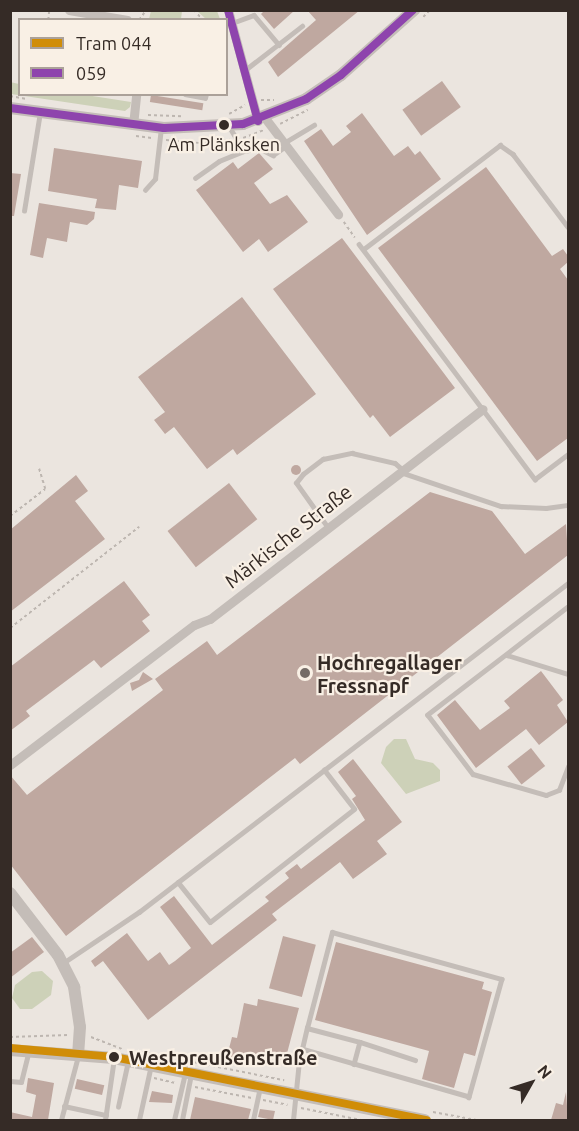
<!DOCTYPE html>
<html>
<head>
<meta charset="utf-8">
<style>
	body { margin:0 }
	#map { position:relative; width:579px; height:1131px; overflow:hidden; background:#ebe5df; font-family:Ubuntu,sans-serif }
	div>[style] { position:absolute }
	.green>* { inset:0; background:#cdd1b8 }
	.building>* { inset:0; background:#bfa8a0; transform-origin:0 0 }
	.round { border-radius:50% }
	.path>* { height:1.5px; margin-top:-0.75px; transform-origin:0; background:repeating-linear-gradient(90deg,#bdb6b0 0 3px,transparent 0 6px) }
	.service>* { height:4.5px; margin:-2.25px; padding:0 2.25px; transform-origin:2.25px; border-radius:2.25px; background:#c4bdb8 }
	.minor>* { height:9px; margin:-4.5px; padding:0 4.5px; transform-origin:4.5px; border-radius:4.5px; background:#c4bdb8 }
	.tertiary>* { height:12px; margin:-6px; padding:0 6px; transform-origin:6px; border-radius:6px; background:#c4bdb8 }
	.bus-1>* { height:8px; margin:-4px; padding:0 4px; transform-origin:4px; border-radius:4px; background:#8e44ad }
	.tram-1>* { height:8px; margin:-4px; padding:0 4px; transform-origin:4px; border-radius:4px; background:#d08d08 }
	.dots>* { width:16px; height:16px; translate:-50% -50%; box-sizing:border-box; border:3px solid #f9f0e5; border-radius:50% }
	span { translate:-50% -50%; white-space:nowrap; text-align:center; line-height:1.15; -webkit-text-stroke:4.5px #f9f0e5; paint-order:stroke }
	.bus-label { font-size:18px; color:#352b26 }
	.street-label { font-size:20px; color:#352b26 }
	.poi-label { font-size:20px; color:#352b26; font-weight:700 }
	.left { translate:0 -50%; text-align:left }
	.stop-label { font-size:20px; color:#352b26; font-weight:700 }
	.frame { position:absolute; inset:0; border:12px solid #352b26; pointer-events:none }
	.legend { position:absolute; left:18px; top:18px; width:210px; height:78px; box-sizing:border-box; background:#f9f0e5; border:2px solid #aba199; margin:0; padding:8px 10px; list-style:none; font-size:18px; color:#352b26 }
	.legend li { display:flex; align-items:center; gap:12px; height:30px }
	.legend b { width:30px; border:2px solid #aba199 }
	.north { position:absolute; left:501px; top:1053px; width:60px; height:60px; -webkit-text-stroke:4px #f9f0e5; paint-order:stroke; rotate:51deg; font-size:16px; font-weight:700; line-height:24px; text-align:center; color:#352b26 }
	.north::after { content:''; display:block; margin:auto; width:21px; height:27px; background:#352b26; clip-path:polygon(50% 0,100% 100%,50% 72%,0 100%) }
</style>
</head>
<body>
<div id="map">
	<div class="green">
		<i style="clip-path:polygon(151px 11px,179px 10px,182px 11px,181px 19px,154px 20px,149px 19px)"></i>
		<i style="clip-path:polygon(197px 11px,217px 11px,220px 19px,206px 19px)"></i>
		<i style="clip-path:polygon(10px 82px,19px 84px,20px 94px,86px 95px,131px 102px,130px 107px,125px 111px,11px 94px)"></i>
		<i style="clip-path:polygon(394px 739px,406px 739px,415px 759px,433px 763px,440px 770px,440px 781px,406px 794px,381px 763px,386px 747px)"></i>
		<i style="clip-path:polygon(42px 971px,53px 981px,51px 995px,32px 1009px,20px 1009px,12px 998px,15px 985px,32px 972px)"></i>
	</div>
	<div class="building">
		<i style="clip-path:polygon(265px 10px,295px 10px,274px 29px,261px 14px)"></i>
		<i style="clip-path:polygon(307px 10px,360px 10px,278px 77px,268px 62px,316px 20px)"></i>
		<i style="left:442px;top:81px;width:32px;height:49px;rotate:54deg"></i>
		<i style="left:151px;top:95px;width:53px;height:7px;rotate:9deg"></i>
		<i style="clip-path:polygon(362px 113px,394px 156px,408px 146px,415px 155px,420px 151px,441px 179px,367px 235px,304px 141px,321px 129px,333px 146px,351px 132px,346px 126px)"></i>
		<i style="clip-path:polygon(54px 148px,142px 161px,138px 188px,119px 185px,116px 210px,95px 208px,97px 199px,48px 191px)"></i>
		<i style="clip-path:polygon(259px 153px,273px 169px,254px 183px,270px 204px,287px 195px,308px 222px,268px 252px,259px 239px,243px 252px,196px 190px,233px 162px,238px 169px)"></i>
		<i style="clip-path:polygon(486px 167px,552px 256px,563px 249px,568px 256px,568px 262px,560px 269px,568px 280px,568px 438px,537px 461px,378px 248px)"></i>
		<i style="clip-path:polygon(10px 173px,21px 174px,14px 216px,10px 216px)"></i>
		<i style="clip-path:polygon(39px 203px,95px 212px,94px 219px,87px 225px,70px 222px,67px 242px,47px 238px,43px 258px,30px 255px)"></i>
		<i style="clip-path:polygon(342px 238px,455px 388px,390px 437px,373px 415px,370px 418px,273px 289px)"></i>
		<i style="clip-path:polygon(242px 297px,316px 394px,237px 455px,233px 449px,207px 469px,174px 427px,165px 434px,154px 420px,165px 412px,138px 377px)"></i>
		<i class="round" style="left:291px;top:465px;width:10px;height:10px"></i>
		<i style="clip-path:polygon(76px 475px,88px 491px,75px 501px,105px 539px,10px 612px,10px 530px)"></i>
		<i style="left:229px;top:483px;width:46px;height:78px;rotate:52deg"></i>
		<i style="clip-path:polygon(430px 492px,492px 511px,525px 554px,566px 524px,568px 555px,300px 764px,295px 758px,66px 936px,10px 864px,10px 775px,27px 795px,163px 690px,155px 679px,207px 641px,217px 655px)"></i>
		<i style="clip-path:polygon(124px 581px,150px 615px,142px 621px,150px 631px,101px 668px,94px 660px,26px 711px,30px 716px,10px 731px,10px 667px)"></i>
		<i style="clip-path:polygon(541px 671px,563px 700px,557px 705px,568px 722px,539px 745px,526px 729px,476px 768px,437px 715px,455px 700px,480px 730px,510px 708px,504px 701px)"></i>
		<i style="clip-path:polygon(143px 672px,153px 679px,132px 691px,130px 683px,139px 680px)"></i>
		<i style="left:531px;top:748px;width:23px;height:30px;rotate:52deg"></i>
		<i style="clip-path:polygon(353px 759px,402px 822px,377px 841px,387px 854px,353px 879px,340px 862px,272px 914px,277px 920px,148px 1020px,103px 961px,95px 967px,91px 961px,127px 933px,148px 961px,160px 952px,169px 965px,175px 961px,191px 948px,160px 907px,174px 896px,212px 945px,269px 901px,265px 897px,289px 878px,285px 873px,297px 864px,301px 869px,365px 820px,352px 799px,356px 796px,338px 772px)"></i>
		<i style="left:283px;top:936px;width:34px;height:54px;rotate:15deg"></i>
		<i style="clip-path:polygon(32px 937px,44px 952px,10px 978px,10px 953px)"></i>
		<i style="clip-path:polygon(336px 942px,484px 982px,482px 989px,492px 992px,475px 1056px,464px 1053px,454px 1088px,422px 1079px,429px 1051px,315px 1020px)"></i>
		<i style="clip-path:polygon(258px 999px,299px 1008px,285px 1061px,263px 1055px,261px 1064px,227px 1056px,232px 1037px,237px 1038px,244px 1003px,257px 1006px)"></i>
		<i style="clip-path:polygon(28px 1078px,54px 1083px,48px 1120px,10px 1120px,10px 1112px,32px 1117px,36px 1095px,26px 1092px)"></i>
		<i style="left:77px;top:1079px;width:28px;height:10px;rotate:13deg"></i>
		<i style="clip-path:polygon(152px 1091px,173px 1095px,172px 1103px,149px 1102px)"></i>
		<i style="clip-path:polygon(566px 1092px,568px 1120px,551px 1120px,556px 1103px,563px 1105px)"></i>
		<i style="clip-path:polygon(195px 1097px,251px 1109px,248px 1120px,190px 1120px)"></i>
		<i style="clip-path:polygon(260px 1109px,275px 1111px,273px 1120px,258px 1117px)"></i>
	</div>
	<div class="path">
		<i style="left:194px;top:10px;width:13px;rotate:48deg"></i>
		<i style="left:568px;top:10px;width:1px;rotate:90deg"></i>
		<i style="left:423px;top:17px;width:10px;rotate:-45deg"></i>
		<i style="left:48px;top:20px;width:10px;rotate:-84deg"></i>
		<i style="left:139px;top:20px;width:12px;rotate:-55deg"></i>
		<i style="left:10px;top:96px;width:17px;rotate:10deg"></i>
		<i style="left:261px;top:100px;width:13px"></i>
		<i style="left:229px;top:114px;width:18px;rotate:-29deg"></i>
		<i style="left:148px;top:115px;width:34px;rotate:2deg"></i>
		<i style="left:280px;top:124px;width:31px;rotate:-27deg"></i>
		<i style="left:136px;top:136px;width:16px;rotate:7deg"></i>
		<i style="left:243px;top:138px;width:22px;rotate:-21deg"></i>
		<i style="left:166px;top:140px;width:33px;rotate:5deg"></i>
		<i style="left:199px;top:143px;width:31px;rotate:-6deg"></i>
		<i style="left:344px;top:222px;width:19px;rotate:55deg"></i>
		<i style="left:10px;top:516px;width:44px;rotate:-37.6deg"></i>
		<i style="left:45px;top:489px;width:21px;rotate:-107deg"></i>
		<i style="left:10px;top:628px;width:164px;rotate:-38.1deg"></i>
		<i style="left:10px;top:1037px;width:58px;rotate:-2deg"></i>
		<i style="left:91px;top:1037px;width:33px;rotate:21deg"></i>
		<i style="left:142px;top:1052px;width:145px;rotate:11.2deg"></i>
		<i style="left:154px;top:1078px;width:23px;rotate:13deg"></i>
		<i style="left:195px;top:1087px;width:58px;rotate:10.9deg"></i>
		<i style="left:263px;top:1100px;width:25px;rotate:11deg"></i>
		<i style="left:301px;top:1108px;width:61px;rotate:11.3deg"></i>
		<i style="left:433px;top:1112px;width:44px;rotate:10.5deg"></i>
	</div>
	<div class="service">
		<i style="left:232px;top:23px;width:23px;rotate:-20deg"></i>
		<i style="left:254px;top:15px;width:39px;rotate:50deg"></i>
		<i style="left:245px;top:70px;width:72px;rotate:-37.7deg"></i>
		<i style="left:185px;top:94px;width:20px;rotate:11deg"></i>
		<i style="left:205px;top:98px;width:4px;rotate:-76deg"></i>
		<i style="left:229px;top:126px;width:29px;rotate:59deg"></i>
		<i style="left:244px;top:151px;width:15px;rotate:-11deg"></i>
		<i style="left:259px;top:148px;width:16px;rotate:27deg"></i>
		<i style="left:273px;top:155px;width:16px;rotate:-35deg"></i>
		<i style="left:284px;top:143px;width:35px;rotate:-31deg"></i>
		<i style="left:195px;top:178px;width:29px;rotate:-35deg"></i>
		<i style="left:219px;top:161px;width:27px;rotate:-22deg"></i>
		<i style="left:145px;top:190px;width:15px;rotate:-48deg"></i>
		<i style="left:155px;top:179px;width:51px;rotate:-83.3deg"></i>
		<i style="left:24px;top:211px;width:100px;rotate:-80.8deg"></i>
		<i style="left:359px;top:244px;width:294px;rotate:53.2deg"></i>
		<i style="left:535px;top:479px;width:41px;rotate:-37.1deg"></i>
		<i style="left:365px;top:248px;width:170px;rotate:-37.3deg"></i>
		<i style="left:500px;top:145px;width:16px;rotate:35deg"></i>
		<i style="left:513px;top:154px;width:91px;rotate:53deg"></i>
		<i style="left:400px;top:472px;width:107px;rotate:18.6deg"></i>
		<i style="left:501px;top:506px;width:45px;rotate:2.5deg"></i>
		<i style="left:546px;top:508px;width:22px;rotate:-8deg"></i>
		<i style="left:328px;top:528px;width:55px;rotate:-125.4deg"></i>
		<i style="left:296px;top:483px;width:11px;rotate:-52deg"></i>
		<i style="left:303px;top:474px;width:25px;rotate:-37deg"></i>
		<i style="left:323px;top:459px;width:30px;rotate:-12deg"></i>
		<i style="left:352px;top:453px;width:44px;rotate:13.1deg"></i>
		<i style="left:395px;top:463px;width:11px;rotate:41deg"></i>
		<i style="left:568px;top:607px;width:177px;rotate:142.4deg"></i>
		<i style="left:428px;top:715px;width:74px;rotate:52.7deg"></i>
		<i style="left:473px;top:774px;width:76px;rotate:16deg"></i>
		<i style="left:546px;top:795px;width:14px;rotate:-21deg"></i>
		<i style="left:559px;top:790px;width:25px;rotate:-69deg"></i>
		<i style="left:507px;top:655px;width:64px;rotate:17.3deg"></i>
		<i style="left:178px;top:882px;width:51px;rotate:51.3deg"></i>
		<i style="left:210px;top:922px;width:183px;rotate:-38.1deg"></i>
		<i style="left:354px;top:809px;width:49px;rotate:-127.6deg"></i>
		<i style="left:63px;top:963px;width:92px;rotate:-33.9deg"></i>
		<i style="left:139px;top:912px;width:541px;rotate:-37.48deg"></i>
		<i style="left:307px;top:1028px;width:55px;rotate:14.8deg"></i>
		<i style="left:360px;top:1042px;width:23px;rotate:105deg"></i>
		<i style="left:360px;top:1042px;width:58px;rotate:18.1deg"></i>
		<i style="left:10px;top:1081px;width:11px;rotate:5deg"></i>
		<i style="left:21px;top:1082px;width:32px;rotate:-76deg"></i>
		<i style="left:64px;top:1106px;width:43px;rotate:12.1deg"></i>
		<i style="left:118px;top:1107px;width:47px;rotate:-77.7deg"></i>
		<i style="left:61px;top:1120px;width:66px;rotate:-75.1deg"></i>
		<i style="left:105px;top:1120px;width:63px;rotate:-81.7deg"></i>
		<i style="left:139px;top:1120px;width:56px;rotate:-77.7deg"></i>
		<i style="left:174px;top:1120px;width:48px;rotate:-76.8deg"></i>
		<i style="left:182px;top:1120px;width:47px;rotate:-78.9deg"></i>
		<i style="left:253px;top:1120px;width:33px;rotate:-78deg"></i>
		<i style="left:293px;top:1120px;width:59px;rotate:-84.2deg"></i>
		<i style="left:299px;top:1061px;width:12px;rotate:-76deg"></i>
		<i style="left:302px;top:1049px;width:22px;rotate:-77deg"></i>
		<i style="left:307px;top:1028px;width:99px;rotate:-75.4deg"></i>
		<i style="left:332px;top:932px;width:176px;rotate:15.5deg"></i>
		<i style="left:502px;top:979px;width:123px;rotate:105.6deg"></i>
		<i style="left:469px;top:1097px;width:174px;rotate:-164deg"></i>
	</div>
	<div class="minor">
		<i style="left:69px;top:10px;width:59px;rotate:9.8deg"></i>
		<i style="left:228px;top:10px;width:115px;rotate:74.9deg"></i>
		<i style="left:265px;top:118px;width:121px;rotate:52.8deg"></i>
		<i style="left:133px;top:125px;width:31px;rotate:-84deg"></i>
		<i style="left:10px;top:765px;width:231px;rotate:-37.3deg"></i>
		<i style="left:194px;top:625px;width:17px;rotate:-21deg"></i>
		<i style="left:210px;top:619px;width:344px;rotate:-37.6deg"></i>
	</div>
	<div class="tertiary">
		<i style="left:10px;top:108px;width:155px;rotate:7.4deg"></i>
		<i style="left:164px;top:128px;width:79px;rotate:-2.9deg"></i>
		<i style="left:243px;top:124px;width:68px;rotate:-21.6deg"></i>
		<i style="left:306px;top:99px;width:42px;rotate:-34.4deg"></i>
		<i style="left:341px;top:75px;width:98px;rotate:-41.7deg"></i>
		<i style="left:10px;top:893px;width:78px;rotate:52.3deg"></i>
		<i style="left:58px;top:955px;width:36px;rotate:63deg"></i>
		<i style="left:74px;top:987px;width:40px;rotate:81.5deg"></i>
		<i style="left:80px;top:1027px;width:26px;rotate:94deg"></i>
		<i style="left:10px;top:1050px;width:104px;rotate:4.4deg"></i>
		<i style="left:114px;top:1058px;width:317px;rotate:11.3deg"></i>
	</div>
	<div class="bus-1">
		<i style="left:228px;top:10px;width:115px;rotate:74.9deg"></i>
		<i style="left:10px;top:108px;width:155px;rotate:7.4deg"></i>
		<i style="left:164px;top:128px;width:79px;rotate:-2.9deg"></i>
		<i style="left:243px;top:124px;width:68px;rotate:-21.6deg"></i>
		<i style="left:306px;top:99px;width:42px;rotate:-34.4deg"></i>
		<i style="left:341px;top:75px;width:97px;rotate:-42.1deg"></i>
	</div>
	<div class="tram-1">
		<i style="left:10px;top:1048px;width:104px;rotate:4.9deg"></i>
		<i style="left:114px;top:1057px;width:319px;rotate:11.4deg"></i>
	</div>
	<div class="dots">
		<i style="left:224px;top:125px;background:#352b26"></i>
		<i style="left:305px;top:673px;background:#756c67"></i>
		<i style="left:114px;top:1057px;background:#352b26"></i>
	</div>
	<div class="bus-label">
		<span style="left:224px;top:144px">Am Plänksken</span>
	</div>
	<div class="street-label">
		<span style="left:288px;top:536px;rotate:-38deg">Märkische Straße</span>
	</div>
	<div class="poi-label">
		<span class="left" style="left:317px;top:674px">Hochregallager<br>Fressnapf</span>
	</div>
	<div class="stop-label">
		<span class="left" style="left:129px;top:1057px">Westpreußenstraße</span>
	</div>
	<div class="frame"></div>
	<ul class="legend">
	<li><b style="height:8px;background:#d08d08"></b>Tram 044</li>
	<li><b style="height:8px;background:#8e44ad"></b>059</li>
	</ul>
	<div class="north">N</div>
</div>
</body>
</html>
